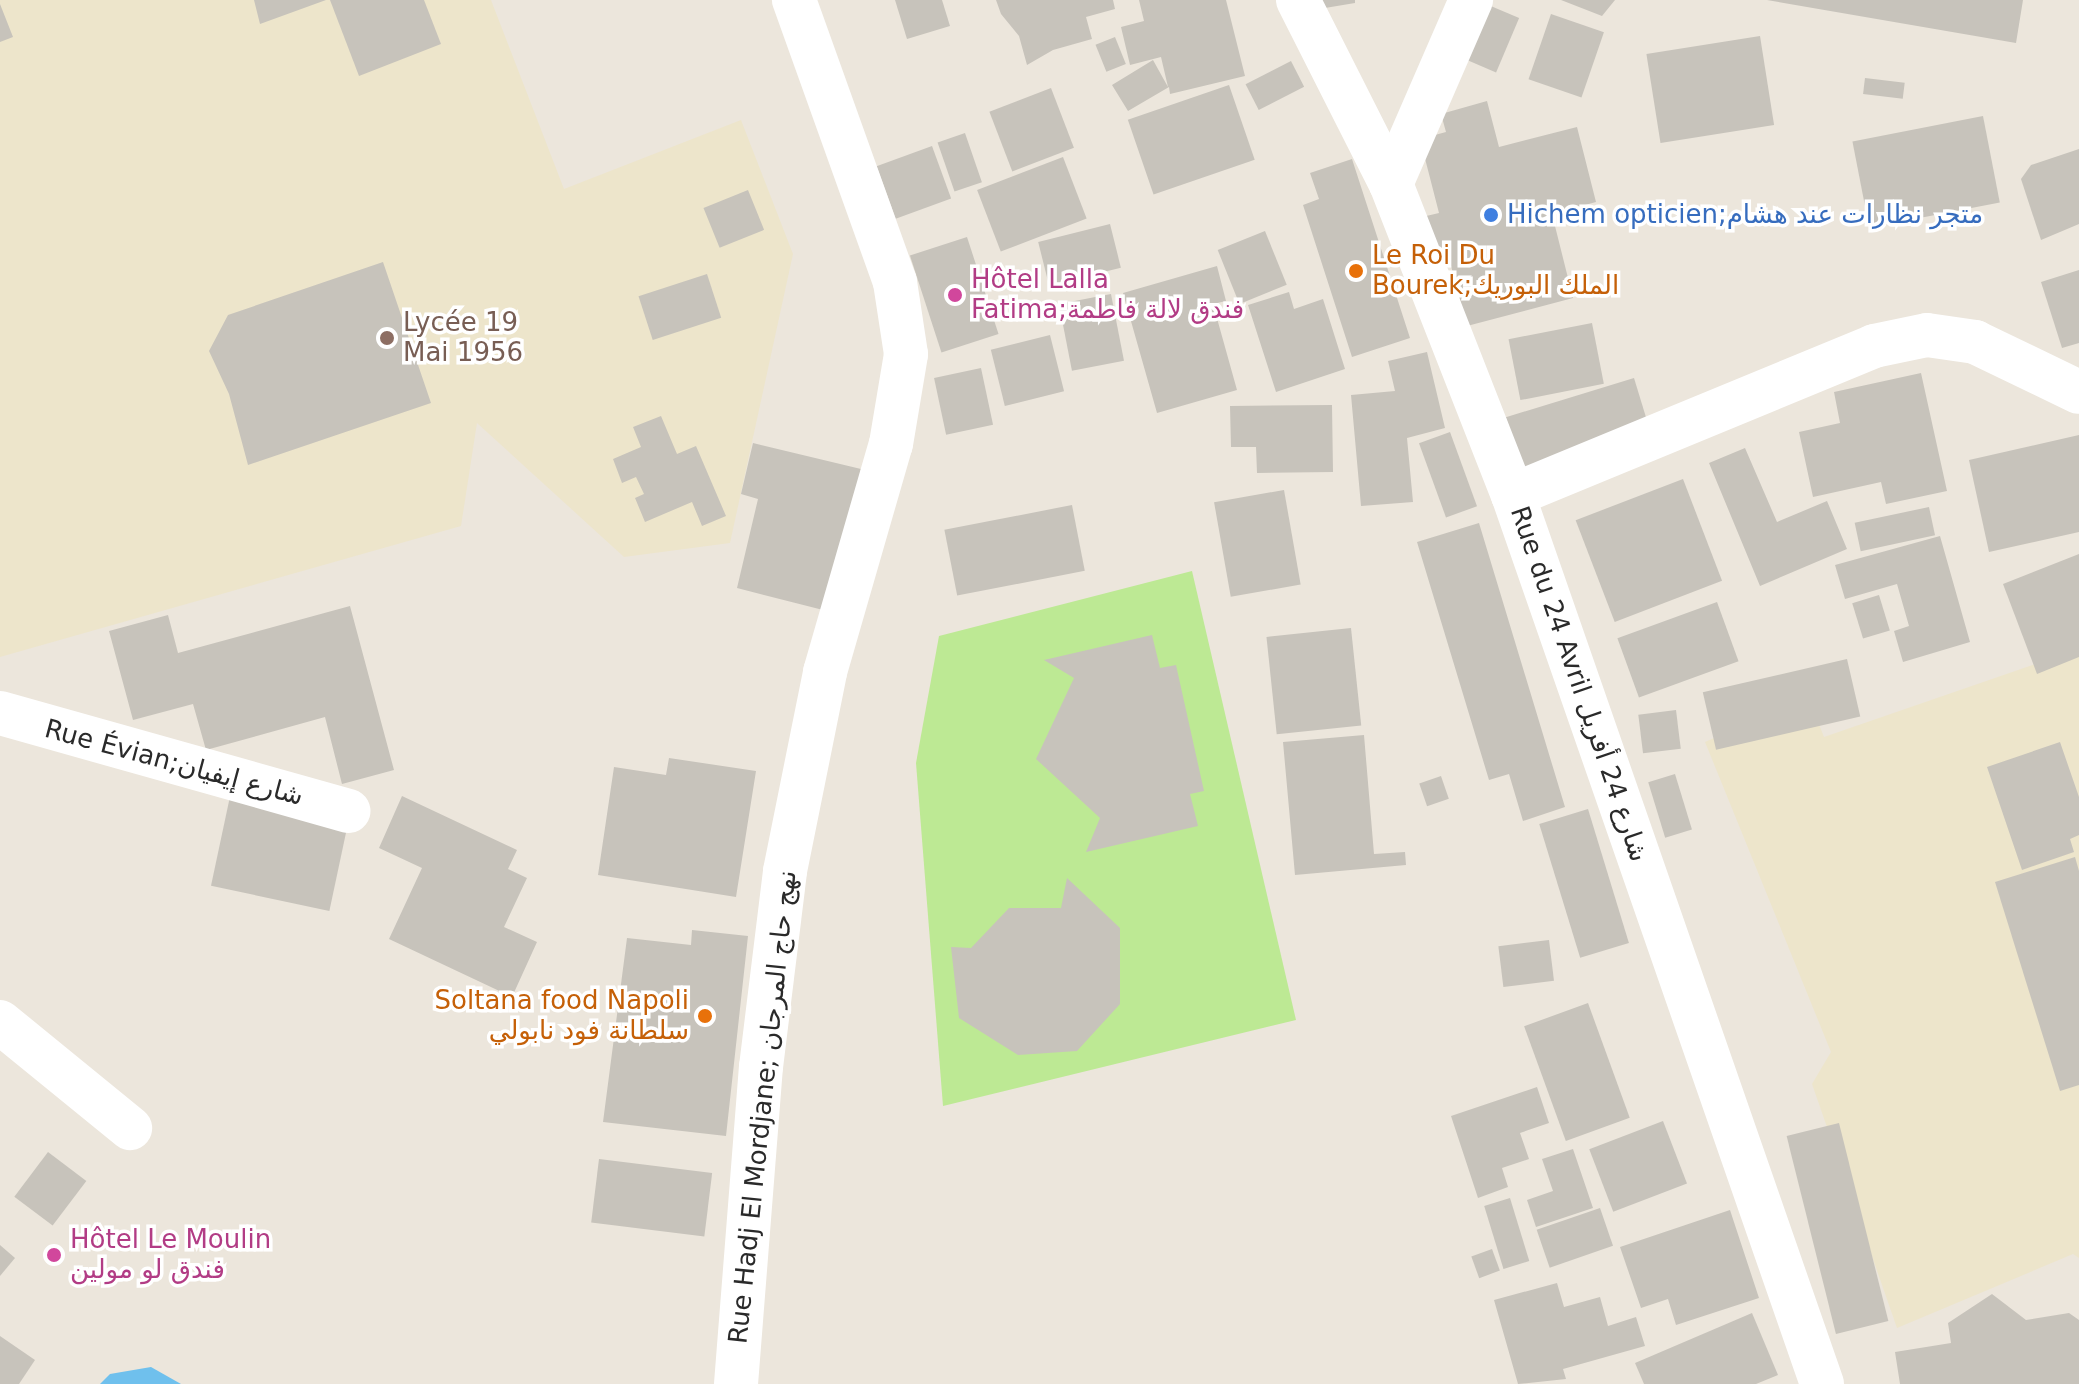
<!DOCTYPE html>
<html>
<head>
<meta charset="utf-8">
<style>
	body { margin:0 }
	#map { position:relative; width:2079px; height:1384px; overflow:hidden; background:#ece6dc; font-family:"DejaVu Sans","Noto Naskh Arabic",sans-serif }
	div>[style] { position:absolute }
	.education>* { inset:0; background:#ede5cb }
	.pitch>* { inset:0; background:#bde994 }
	.water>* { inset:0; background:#6fc0ed }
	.building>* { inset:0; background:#c7c3bb; transform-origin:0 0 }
	.minor>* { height:44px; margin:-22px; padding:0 22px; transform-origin:22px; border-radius:22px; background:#fff }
	.dots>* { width:22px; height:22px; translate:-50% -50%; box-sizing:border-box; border:4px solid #fff; border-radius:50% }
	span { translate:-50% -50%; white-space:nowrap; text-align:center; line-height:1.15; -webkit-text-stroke:7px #fff; paint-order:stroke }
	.shop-label { font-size:26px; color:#366cbe }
	.left { translate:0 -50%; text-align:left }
	.food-label { font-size:26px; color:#c56008 }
	.right { translate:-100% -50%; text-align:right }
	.hotel-label { font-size:26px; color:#b23c85 }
	.education-label { font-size:26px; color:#785e54 }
	.street-label { font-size:26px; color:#2a2a2a }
</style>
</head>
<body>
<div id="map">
	<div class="education">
		<i style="clip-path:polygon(0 0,491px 0,564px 189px,741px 120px,793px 254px,730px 543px,624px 557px,477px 423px,461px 526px,0 657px)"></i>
		<i style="clip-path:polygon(2079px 649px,2079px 1258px,2073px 1254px,1897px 1328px,1812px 1084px,1831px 1052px,1705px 742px,1808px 697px,1824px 737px)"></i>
	</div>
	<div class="pitch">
		<i style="clip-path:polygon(1192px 571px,1296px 1020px,943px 1106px,916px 763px,939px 636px)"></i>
	</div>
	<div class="water">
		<i style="clip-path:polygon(151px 1367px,181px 1384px,100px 1384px,110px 1374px)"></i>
	</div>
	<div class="building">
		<i style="clip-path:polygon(254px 0,326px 0,260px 24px)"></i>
		<i style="clip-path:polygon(330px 0,424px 0,441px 44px,359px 76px)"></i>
		<i style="clip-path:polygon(895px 0,942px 0,950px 26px,907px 39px)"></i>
		<i style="clip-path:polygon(996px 0,1113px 0,1115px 9px,1086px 17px,1092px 39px,1053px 50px,1027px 65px,1019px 36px,1001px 14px)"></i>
		<i style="clip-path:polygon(1139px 0,1226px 0,1245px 76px,1170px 94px,1169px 87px,1128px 111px,1112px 85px,1153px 60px,1168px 87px,1161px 57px,1130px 65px,1121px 27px,1144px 21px)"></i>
		<i style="clip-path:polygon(1311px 0,1355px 0,1355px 3px,1313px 10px)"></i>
		<i style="clip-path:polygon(1561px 0,1615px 0,1602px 16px)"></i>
		<i style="clip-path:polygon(1767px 0,2023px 0,2016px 43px)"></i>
		<i style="clip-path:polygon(0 4px,13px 37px,0 42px)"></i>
		<i style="left:1486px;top:4px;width:36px;height:59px;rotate:23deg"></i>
		<i style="left:1551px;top:14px;width:56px;height:69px;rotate:19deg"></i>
		<i style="left:1760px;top:36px;width:90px;height:115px;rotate:81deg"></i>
		<i style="left:1115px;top:37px;width:29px;height:21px;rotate:68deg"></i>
		<i style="left:1291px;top:61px;width:29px;height:51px;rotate:63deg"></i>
		<i style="left:1865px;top:78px;width:40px;height:16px;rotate:7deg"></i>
		<i style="left:1229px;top:85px;width:79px;height:107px;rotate:71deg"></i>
		<i style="left:1051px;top:88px;width:64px;height:66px;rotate:69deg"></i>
		<i style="clip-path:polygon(1487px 101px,1499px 147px,1577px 127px,1596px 202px,1552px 214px,1573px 298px,1467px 326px,1446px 247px,1431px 251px,1422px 217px,1439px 213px,1420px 139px,1446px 132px,1441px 114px)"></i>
		<i style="left:1983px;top:116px;width:88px;height:133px;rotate:79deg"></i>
		<i style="left:965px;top:133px;width:52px;height:29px;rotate:71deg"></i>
		<i style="left:932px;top:146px;width:56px;height:59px;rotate:70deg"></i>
		<i style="clip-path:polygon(2079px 149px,2079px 224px,2041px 240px,2021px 179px,2031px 165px)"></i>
		<i style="left:1063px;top:157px;width:66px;height:92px;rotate:69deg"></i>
		<i style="clip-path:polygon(1352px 159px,1410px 338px,1352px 357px,1303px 205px,1319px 199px,1310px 173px)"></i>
		<i style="left:748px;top:190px;width:43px;height:48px;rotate:68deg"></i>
		<i style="left:1110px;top:224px;width:45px;height:74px;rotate:76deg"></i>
		<i style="left:1265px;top:231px;width:58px;height:51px;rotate:68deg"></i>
		<i style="left:967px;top:237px;width:102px;height:60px;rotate:72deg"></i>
		<i style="clip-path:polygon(383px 262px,431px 403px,248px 465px,229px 394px,209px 351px,228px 315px)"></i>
		<i style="clip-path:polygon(1217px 266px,1226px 301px,1213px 304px,1237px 390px,1157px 413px,1123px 293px)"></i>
		<i style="clip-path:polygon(2079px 270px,2079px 343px,2062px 348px,2041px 282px)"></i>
		<i style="left:707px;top:274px;width:46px;height:72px;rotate:72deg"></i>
		<i style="clip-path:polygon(1289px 292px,1294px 309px,1323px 299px,1345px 369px,1276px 392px,1248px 305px)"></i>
		<i style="left:1111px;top:294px;width:68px;height:53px;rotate:79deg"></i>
		<i style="left:1592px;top:323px;width:62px;height:85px;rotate:79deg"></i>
		<i style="left:1050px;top:335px;width:58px;height:61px;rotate:76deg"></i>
		<i style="clip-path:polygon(1427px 352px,1445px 428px,1407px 438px,1413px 502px,1361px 506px,1351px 395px,1395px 391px,1388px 361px)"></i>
		<i style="left:981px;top:368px;width:58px;height:48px;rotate:78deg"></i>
		<i style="clip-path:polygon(1921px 373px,1947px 491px,1886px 504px,1881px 482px,1813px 497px,1799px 432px,1840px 423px,1834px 392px)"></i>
		<i style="left:1634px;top:378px;width:59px;height:134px;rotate:73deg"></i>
		<i style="clip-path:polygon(1332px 405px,1333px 472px,1257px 473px,1256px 447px,1231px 447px,1230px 406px)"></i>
		<i style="clip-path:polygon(661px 416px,677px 454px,696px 446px,726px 516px,702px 526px,692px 502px,645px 522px,635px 498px,644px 494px,636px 477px,622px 483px,613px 459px,641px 447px,633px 427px)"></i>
		<i style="left:1450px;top:432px;width:79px;height:33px;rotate:70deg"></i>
		<i style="clip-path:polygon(2079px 435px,2079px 532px,1989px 552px,1969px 460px)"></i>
		<i style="clip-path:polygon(753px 443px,861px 469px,827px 611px,737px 588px,758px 499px,741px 494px)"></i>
		<i style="clip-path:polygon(1745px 448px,1777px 522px,1827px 501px,1847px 549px,1760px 586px,1709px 463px)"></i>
		<i style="left:1683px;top:479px;width:109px;height:115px;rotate:69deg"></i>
		<i style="left:1284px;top:490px;width:96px;height:71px;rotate:80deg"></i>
		<i style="left:1072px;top:505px;width:67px;height:130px;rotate:79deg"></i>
		<i style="left:1929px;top:507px;width:29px;height:76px;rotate:78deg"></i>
		<i style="clip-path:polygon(1479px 523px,1565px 807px,1523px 821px,1509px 774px,1489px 780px,1417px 542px)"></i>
		<i style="clip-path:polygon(1940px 536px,1970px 642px,1903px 662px,1894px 631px,1909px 626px,1897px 584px,1845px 599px,1835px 565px)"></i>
		<i style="clip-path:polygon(2079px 554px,2079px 657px,2037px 674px,2003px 584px)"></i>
		<i style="left:1879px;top:595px;width:37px;height:28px;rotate:73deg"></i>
		<i style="left:1717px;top:602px;width:63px;height:106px;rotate:70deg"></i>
		<i style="clip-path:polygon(350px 606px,394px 770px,342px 784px,325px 717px,206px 750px,193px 704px,133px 720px,109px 631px,168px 615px,178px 653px)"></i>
		<i style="left:1351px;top:628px;width:98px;height:85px;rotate:84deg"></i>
		<i style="clip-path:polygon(1152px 635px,1160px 668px,1176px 665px,1204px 791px,1190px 794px,1198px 826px,1086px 852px,1100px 818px,1036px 759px,1074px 678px,1044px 660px)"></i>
		<i style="left:1847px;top:659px;width:59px;height:148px;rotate:77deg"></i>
		<i style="left:1676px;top:710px;width:39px;height:38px;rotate:83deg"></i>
		<i style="clip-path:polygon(1364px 735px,1374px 854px,1405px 852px,1406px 865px,1295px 875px,1283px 742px)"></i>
		<i style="clip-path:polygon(2060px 742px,2079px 797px,2079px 835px,2070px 839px,2074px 852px,2022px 870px,1987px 767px)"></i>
		<i style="clip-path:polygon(669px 758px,756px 771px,736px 897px,598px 875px,614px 767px,666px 775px)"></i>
		<i style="left:1675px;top:774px;width:58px;height:28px;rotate:73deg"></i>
		<i style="left:1441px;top:776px;width:24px;height:23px;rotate:71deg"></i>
		<i style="left:232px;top:787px;width:121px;height:101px;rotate:12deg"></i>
		<i style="clip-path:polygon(402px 796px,517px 850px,508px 869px,527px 878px,504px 927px,537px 942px,512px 997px,389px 939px,422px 868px,379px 848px)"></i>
		<i style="left:1588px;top:809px;width:140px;height:51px;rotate:73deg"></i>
		<i style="clip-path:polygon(2075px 857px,2079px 871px,2079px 1085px,2060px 1091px,1995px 882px)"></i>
		<i style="clip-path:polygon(1067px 878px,1120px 928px,1120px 1004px,1077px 1051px,1018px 1055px,959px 1018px,951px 947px,971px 948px,1009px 908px,1061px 908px)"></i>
		<i style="clip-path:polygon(692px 930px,748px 936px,726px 1136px,603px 1122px,627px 938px,691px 945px)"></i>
		<i style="left:1549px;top:940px;width:41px;height:51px;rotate:83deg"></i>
		<i style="left:1588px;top:1003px;width:122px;height:68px;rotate:70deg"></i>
		<i style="clip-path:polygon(1537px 1087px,1549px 1123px,1520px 1133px,1529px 1159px,1502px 1168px,1508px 1187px,1478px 1198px,1451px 1116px)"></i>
		<i style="left:1663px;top:1121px;width:67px;height:79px;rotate:69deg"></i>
		<i style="left:1839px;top:1123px;width:204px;height:54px;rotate:76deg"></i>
		<i style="clip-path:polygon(1573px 1149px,1593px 1208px,1536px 1227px,1527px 1200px,1553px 1191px,1542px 1159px)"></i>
		<i style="left:48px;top:1152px;width:48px;height:56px;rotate:37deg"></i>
		<i style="left:599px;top:1159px;width:114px;height:64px;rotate:7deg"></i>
		<i style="left:1510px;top:1198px;width:66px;height:27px;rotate:73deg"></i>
		<i style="left:1600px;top:1208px;width:40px;height:67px;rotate:71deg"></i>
		<i style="clip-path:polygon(1730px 1210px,1759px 1298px,1676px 1325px,1668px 1299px,1641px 1308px,1620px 1247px)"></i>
		<i style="clip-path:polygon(0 1245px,15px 1258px,0 1276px)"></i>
		<i style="left:1492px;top:1249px;width:23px;height:22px;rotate:70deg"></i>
		<i style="clip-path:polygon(1557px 1283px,1564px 1307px,1600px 1297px,1608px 1326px,1636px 1317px,1645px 1346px,1563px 1369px,1566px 1379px,1518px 1384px,1494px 1300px)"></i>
		<i style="clip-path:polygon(1992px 1294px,2026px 1320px,2069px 1313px,2079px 1320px,2079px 1384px,1900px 1384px,1895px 1352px,1951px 1343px,1948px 1323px)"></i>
		<i style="clip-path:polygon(1752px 1313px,1778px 1375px,1756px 1384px,1644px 1384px,1635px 1363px)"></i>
		<i style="clip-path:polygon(0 1336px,35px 1360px,19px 1384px,0 1384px)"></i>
	</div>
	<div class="minor">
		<i style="left:1298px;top:0;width:206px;rotate:63.2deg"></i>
		<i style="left:1391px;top:184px;width:334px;rotate:68.6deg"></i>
		<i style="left:1513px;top:495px;width:941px;rotate:70.83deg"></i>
		<i style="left:1391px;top:184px;width:201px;rotate:-66.5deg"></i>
		<i style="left:1513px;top:495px;width:391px;rotate:-22.4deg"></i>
		<i style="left:1874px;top:346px;width:54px;rotate:-11.7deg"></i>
		<i style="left:1927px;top:335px;width:49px;rotate:8.3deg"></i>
		<i style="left:1975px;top:342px;width:115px;rotate:25.7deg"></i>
		<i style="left:0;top:713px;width:362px;rotate:15.7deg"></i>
		<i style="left:0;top:1022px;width:168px;rotate:39.2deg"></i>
		<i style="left:736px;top:1384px;width:318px;rotate:-85.5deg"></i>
		<i style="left:761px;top:1067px;width:197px;rotate:-83deg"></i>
		<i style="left:785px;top:871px;width:203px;rotate:-78.6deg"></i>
		<i style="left:825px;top:672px;width:237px;rotate:-73.9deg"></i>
		<i style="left:891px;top:444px;width:91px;rotate:-80.5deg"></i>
		<i style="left:906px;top:354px;width:73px;rotate:-98.7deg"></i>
		<i style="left:895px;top:282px;width:300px;rotate:-109.7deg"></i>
	</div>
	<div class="dots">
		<i style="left:1491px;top:215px;background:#3f7fe0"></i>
		<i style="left:1356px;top:271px;background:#e8710a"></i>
		<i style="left:955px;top:295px;background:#d1479c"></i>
		<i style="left:387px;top:338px;background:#8d6e63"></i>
		<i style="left:705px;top:1016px;background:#e8710a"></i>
		<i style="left:54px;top:1255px;background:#d1479c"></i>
	</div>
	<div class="shop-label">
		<span class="left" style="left:1507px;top:215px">Hichem opticien;متجر نظارات عند هشام</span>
	</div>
	<div class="food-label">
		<span class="left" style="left:1372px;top:271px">Le Roi Du<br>Bourek;الملك البوريك</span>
		<span class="right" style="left:689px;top:1016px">Soltana food Napoli<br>سلطانة فود نابولي</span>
	</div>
	<div class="hotel-label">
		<span class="left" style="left:971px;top:295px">Hôtel Lalla<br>Fatima;فندق لالة فاطمة</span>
		<span class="left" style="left:70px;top:1255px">Hôtel Le Moulin<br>فندق لو مولين</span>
	</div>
	<div class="education-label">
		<span class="left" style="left:403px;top:338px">Lycée 19<br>Mai 1956</span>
	</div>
	<div class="street-label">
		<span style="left:1579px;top:684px;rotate:71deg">Rue du 24 Avril شارع 24 أفريل</span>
		<span style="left:174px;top:763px;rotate:15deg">Rue Évian;شارع إيفيان</span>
		<span style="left:763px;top:1107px;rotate:-84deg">Rue Hadj El Mordjane; نهج حاج المرجان</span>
	</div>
</div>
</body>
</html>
